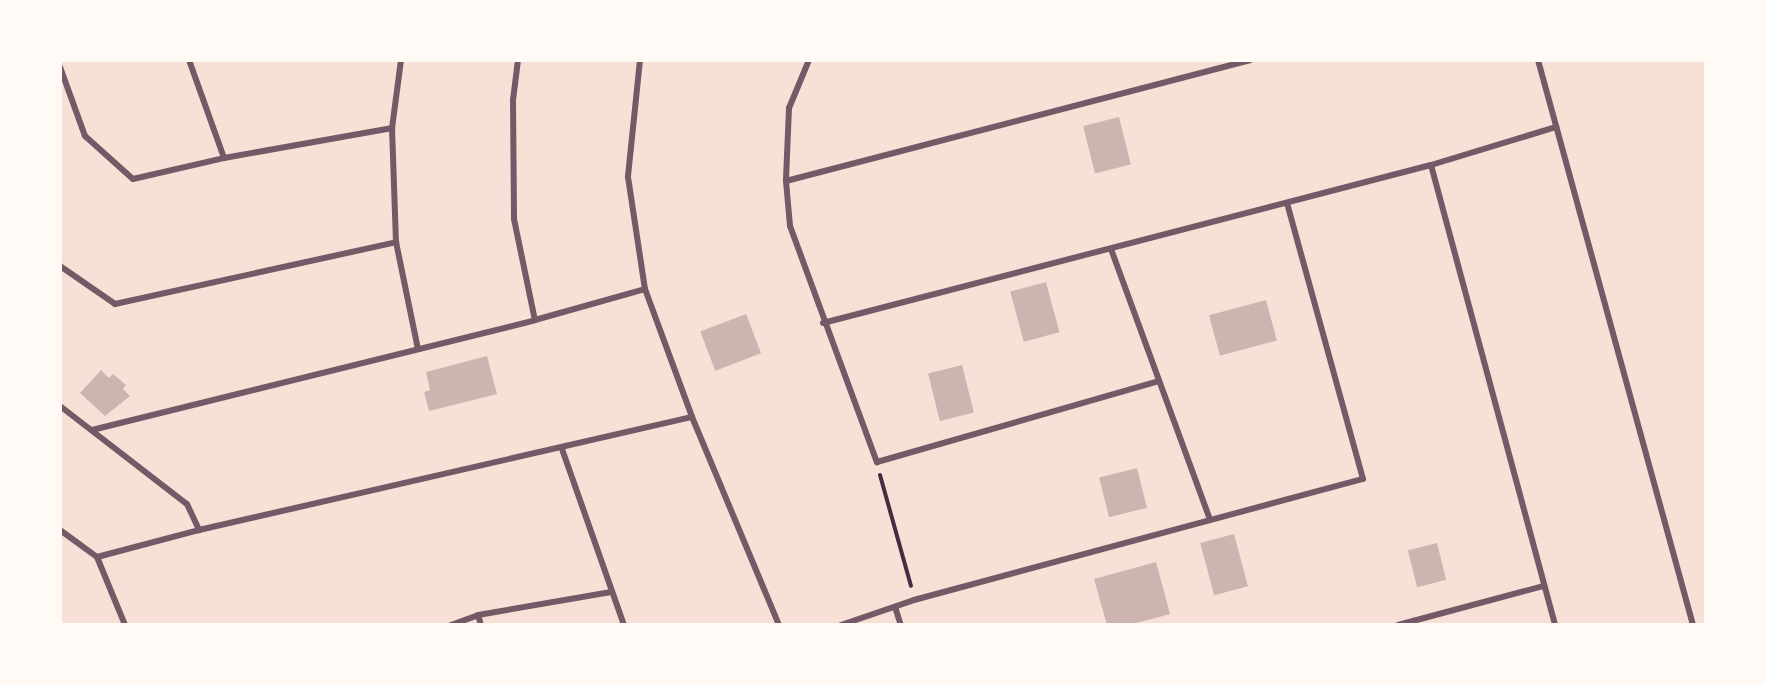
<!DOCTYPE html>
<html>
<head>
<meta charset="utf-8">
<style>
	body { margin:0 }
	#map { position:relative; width:1766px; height:685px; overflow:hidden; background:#f7e1d7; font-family:"Source Sans 3",sans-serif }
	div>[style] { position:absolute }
	.building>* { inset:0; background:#ccb4b1; transform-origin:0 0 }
	.path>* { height:4px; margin:-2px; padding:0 2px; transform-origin:2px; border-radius:2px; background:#4a2c40 }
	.minor>* { height:6px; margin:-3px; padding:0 3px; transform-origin:3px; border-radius:3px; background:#755966 }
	span { translate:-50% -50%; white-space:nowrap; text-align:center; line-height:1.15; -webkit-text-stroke:4.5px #fffaf5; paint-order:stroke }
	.frame { position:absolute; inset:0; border:62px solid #fffaf5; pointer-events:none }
</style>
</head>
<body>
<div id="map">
	<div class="building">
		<i style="left:1119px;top:117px;width:49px;height:37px;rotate:76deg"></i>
		<i style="left:1046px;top:282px;width:52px;height:37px;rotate:75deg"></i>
		<i style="left:1266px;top:300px;width:42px;height:59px;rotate:75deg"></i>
		<i style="left:746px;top:314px;width:42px;height:49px;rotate:69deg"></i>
		<i style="clip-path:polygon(487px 356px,497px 394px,429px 411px,424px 392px,430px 390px,426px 372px)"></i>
		<i style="left:962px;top:365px;width:49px;height:35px;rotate:76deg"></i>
		<i style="clip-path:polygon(101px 370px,109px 378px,113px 374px,126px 385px,123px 389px,130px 396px,105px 416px,80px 393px)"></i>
		<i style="left:1137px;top:468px;width:41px;height:39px;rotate:76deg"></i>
		<i style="left:1234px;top:534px;width:54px;height:35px;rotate:75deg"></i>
		<i style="left:1437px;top:543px;width:38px;height:30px;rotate:76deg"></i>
		<i style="clip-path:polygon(1156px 562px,1170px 614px,1129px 625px,1107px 625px,1094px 579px)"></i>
	</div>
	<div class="path">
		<i style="left:880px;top:475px;width:115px;rotate:74.4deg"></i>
	</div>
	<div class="minor">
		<i style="left:189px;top:60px;width:104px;rotate:70.3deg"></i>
		<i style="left:401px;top:60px;width:69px;rotate:97.5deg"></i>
		<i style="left:392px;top:128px;width:114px;rotate:88deg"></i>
		<i style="left:396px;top:242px;width:109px;rotate:78.4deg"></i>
		<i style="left:518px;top:60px;width:40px;rotate:97.1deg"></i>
		<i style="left:513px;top:100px;width:119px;rotate:89.5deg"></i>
		<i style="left:514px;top:219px;width:103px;rotate:78.3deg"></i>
		<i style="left:640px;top:60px;width:118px;rotate:95.9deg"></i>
		<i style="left:628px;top:177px;width:113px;rotate:81.4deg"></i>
		<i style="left:645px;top:289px;width:136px;rotate:69.8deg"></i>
		<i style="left:692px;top:417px;width:225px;rotate:67.3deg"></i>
		<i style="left:809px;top:60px;width:52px;rotate:112.6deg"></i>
		<i style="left:789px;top:108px;width:73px;rotate:92.4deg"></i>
		<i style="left:786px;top:181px;width:45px;rotate:84.9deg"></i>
		<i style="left:790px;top:226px;width:252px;rotate:69.8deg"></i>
		<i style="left:877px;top:462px;width:293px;rotate:-16deg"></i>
		<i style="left:1538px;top:60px;width:586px;rotate:74.66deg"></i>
		<i style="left:60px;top:67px;width:73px;rotate:70.1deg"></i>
		<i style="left:85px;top:136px;width:64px;rotate:41.9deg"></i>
		<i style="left:133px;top:179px;width:93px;rotate:-13deg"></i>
		<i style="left:224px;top:158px;width:171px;rotate:-10.1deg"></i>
		<i style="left:1431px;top:165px;width:476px;rotate:74.9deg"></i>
		<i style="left:786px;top:181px;width:480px;rotate:-14.6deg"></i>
		<i style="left:1111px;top:249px;width:288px;rotate:69.9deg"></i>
		<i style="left:60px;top:266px;width:67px;rotate:34.6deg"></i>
		<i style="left:115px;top:304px;width:288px;rotate:-12.4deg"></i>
		<i style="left:823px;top:323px;width:628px;rotate:-14.57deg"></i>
		<i style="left:1431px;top:165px;width:131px;rotate:-16.9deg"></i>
		<i style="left:60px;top:406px;width:160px;rotate:37.7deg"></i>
		<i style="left:187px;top:504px;width:29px;rotate:65deg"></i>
		<i style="left:92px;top:430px;width:456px;rotate:-13.9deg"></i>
		<i style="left:535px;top:320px;width:114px;rotate:-15.7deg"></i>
		<i style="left:562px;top:449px;width:187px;rotate:70.6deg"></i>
		<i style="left:60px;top:530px;width:46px;rotate:36.1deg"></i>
		<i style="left:97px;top:557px;width:74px;rotate:67.6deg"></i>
		<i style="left:97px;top:557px;width:106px;rotate:-14.8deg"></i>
		<i style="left:199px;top:530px;width:506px;rotate:-12.91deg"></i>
		<i style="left:895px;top:607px;width:19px;rotate:72deg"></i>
		<i style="left:478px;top:615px;width:10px;rotate:73deg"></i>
		<i style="left:451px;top:625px;width:29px;rotate:-20deg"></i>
		<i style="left:478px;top:615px;width:135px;rotate:-9.8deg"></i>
		<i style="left:841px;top:625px;width:77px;rotate:-18.9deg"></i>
		<i style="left:914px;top:600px;width:465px;rotate:-15.1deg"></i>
		<i style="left:1363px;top:479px;width:286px;rotate:-105.4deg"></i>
		<i style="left:1398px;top:625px;width:151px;rotate:-15deg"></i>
	</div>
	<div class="frame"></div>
</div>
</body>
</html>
